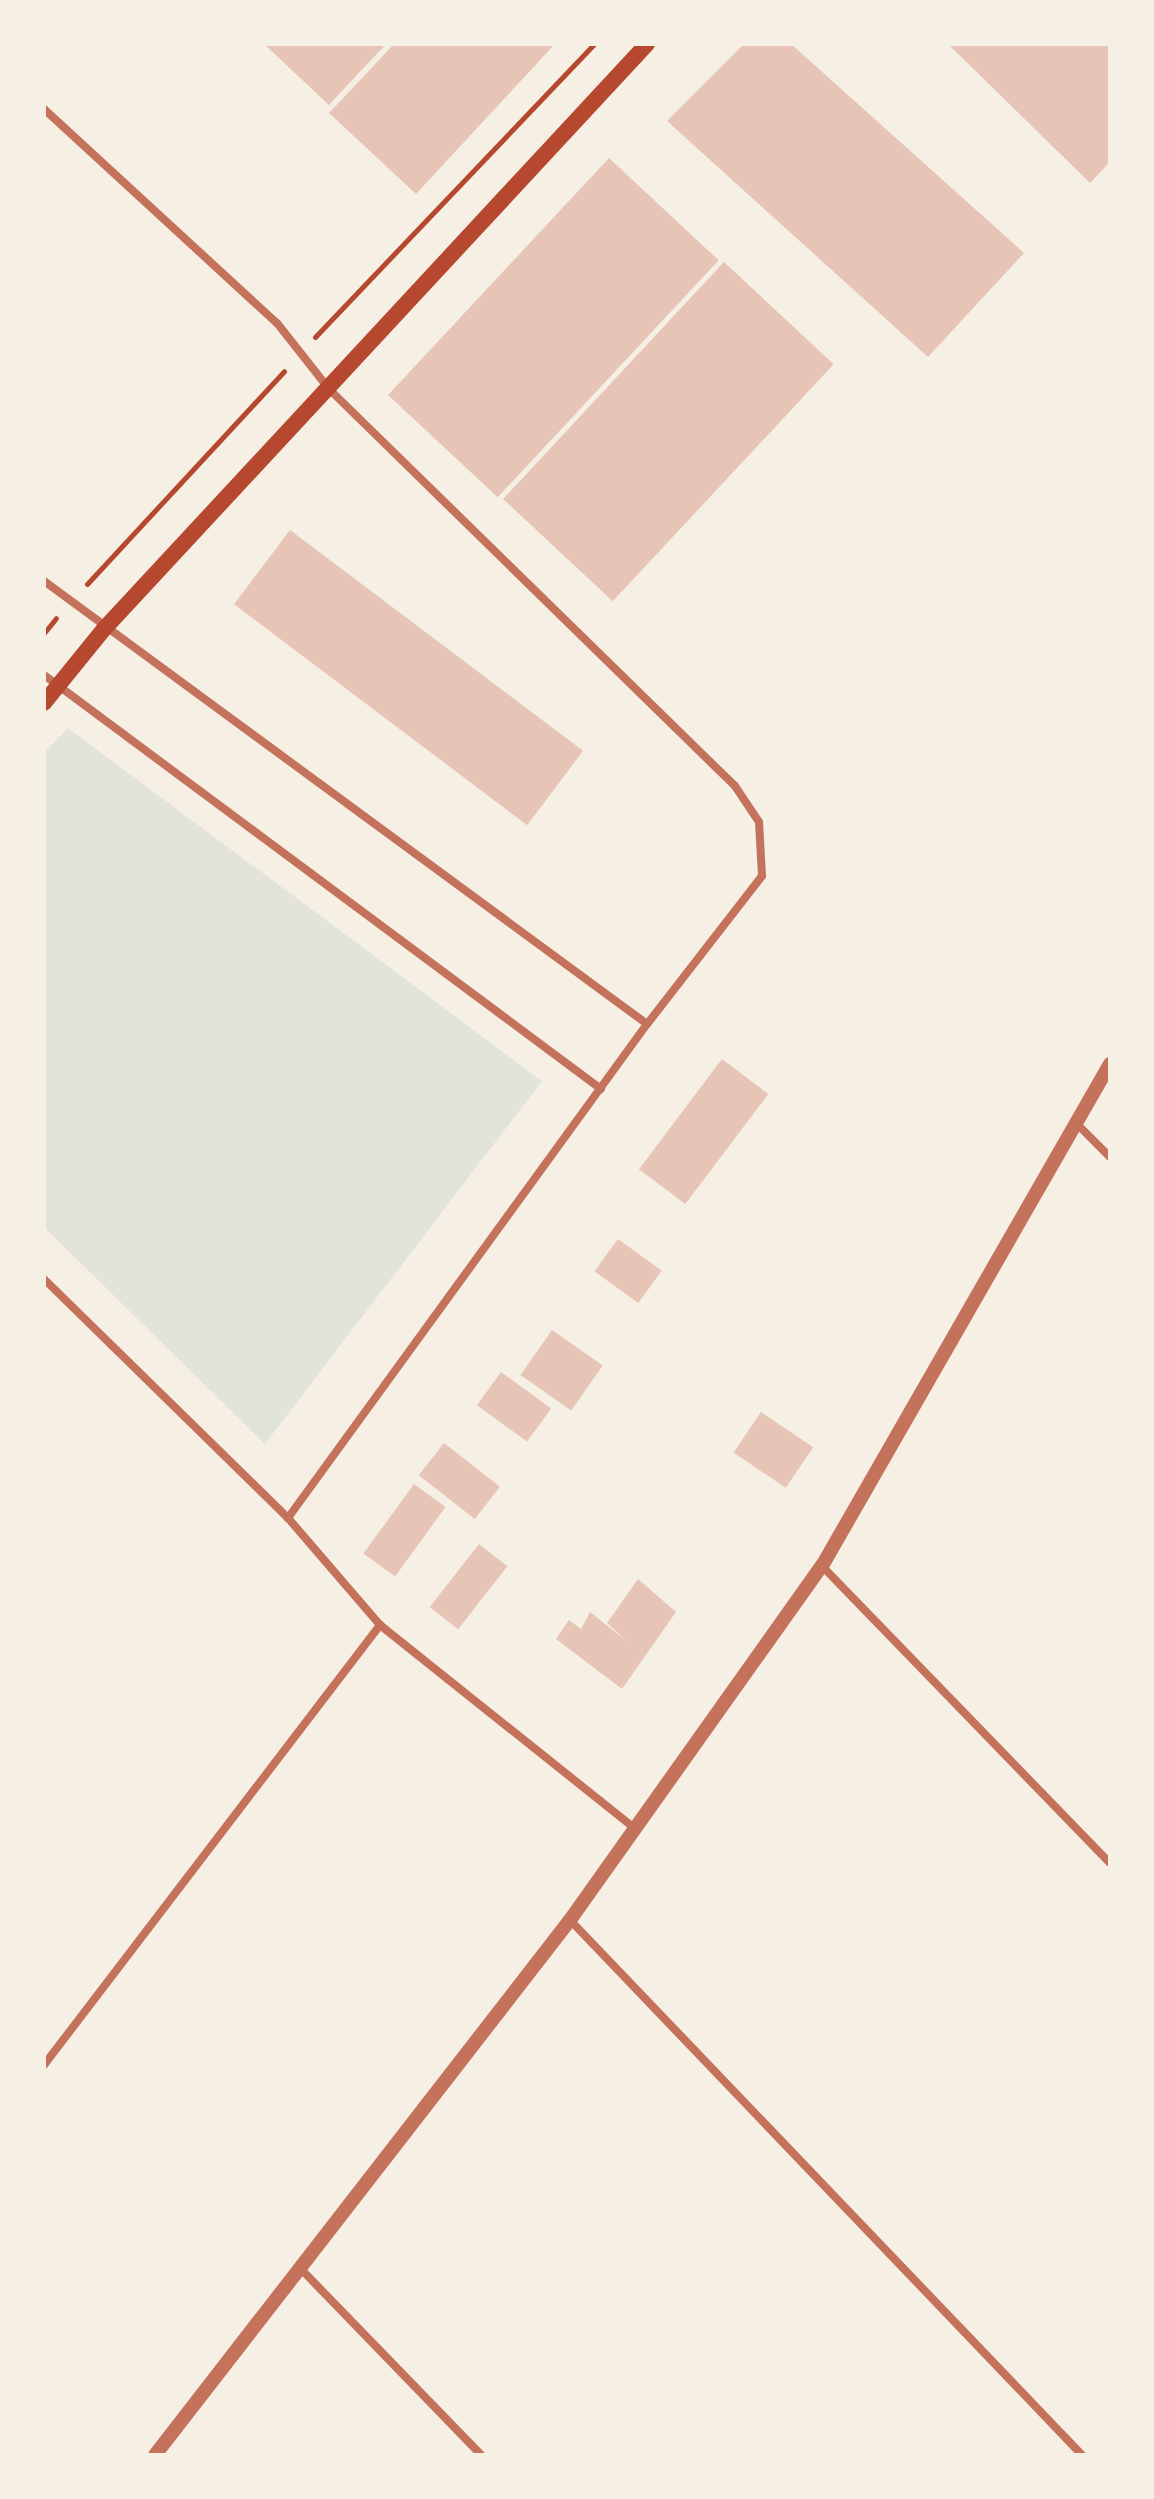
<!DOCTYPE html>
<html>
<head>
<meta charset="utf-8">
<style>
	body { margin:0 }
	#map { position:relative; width:1154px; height:2499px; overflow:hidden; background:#f6efe4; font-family:"PT Serif",serif }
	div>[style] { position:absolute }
	.green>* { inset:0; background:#e2e4dc }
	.building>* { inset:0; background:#e6c5b7; transform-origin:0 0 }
	.path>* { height:5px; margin:-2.5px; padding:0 2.5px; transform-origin:2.5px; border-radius:2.5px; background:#b5482f }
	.minor>* { height:8px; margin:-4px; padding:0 4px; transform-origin:4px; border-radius:4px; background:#c5725c }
	.tertiary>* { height:14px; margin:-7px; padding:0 7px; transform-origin:7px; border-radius:7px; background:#c5725c }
	.secondary>* { height:16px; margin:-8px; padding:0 8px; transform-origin:8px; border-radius:8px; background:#b5482f }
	span { translate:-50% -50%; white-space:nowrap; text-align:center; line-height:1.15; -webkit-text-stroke:8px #f6efe4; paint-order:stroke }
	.frame { position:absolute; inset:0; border:46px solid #f6efe4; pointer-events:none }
</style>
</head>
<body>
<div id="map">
	<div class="green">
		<i style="clip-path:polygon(68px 728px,542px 1081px,265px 1444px,44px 1227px,44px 753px)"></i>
	</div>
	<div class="building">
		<i style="clip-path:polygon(264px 44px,386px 44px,329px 105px)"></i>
		<i style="clip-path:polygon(394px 44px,555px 44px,416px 194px,329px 113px)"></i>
		<i style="clip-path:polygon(744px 44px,791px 44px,1024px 253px,928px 357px,667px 121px)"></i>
		<i style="clip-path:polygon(948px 44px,1110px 44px,1110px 162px,1090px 183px)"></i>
		<i style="left:609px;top:158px;width:150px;height:324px;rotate:43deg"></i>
		<i style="left:724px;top:262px;width:150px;height:324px;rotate:43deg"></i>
		<i style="left:290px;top:530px;width:367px;height:93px;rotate:37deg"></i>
		<i style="left:722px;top:1059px;width:58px;height:138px;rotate:37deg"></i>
		<i style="left:618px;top:1239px;width:54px;height:40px;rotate:36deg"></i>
		<i style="left:552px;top:1330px;width:62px;height:55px;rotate:35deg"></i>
		<i style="left:501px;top:1372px;width:62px;height:41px;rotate:36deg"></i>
		<i style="left:761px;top:1412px;width:63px;height:49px;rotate:34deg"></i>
		<i style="left:444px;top:1443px;width:71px;height:41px;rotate:38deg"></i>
		<i style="left:414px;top:1484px;width:39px;height:86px;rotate:36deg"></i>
		<i style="left:479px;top:1544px;width:36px;height:80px;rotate:38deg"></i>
		<i style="clip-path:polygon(638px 1579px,676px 1612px,622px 1689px,556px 1639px,569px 1620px,581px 1629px,590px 1612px,629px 1643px,607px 1623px)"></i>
	</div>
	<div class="path">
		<i style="left:315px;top:337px;width:405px;rotate:-46.4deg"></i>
		<i style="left:87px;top:584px;width:290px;rotate:-47.2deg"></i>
		<i style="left:44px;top:633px;width:19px;rotate:-51deg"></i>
	</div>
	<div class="minor">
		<i style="left:44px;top:109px;width:316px;rotate:42.6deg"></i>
		<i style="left:277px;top:323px;width:85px;rotate:51.7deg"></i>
		<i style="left:330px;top:390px;width:566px;rotate:44.36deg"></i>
		<i style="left:735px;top:786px;width:43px;rotate:56.3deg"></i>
		<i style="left:759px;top:822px;width:54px;rotate:86.8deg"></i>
		<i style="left:762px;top:876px;width:187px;rotate:127.8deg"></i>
		<i style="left:647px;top:1024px;width:611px;rotate:126.01deg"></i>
		<i style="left:44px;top:581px;width:748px;rotate:36.3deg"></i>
		<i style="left:44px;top:675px;width:694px;rotate:36.62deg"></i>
		<i style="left:1074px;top:1121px;width:51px;rotate:45deg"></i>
		<i style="left:44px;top:1279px;width:342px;rotate:44.4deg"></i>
		<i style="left:288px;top:1518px;width:141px;rotate:49.3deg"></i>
		<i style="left:380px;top:1625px;width:324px;rotate:38.6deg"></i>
		<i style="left:822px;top:1566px;width:414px;rotate:45.9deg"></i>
		<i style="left:570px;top:1920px;width:741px;rotate:46.26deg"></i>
		<i style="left:44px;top:2065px;width:554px;rotate:-52.63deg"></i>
		<i style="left:299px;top:2267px;width:262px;rotate:45.9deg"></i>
	</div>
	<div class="tertiary">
		<i style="left:155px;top:2455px;width:677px;rotate:-52.2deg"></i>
		<i style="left:570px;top:1920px;width:435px;rotate:-54.6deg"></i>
		<i style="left:822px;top:1566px;width:579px;rotate:-60.16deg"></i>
	</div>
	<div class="secondary">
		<i style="left:44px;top:703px;width:95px;rotate:-51deg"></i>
		<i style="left:104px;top:629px;width:798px;rotate:-47.13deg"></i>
	</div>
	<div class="frame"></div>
</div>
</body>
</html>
